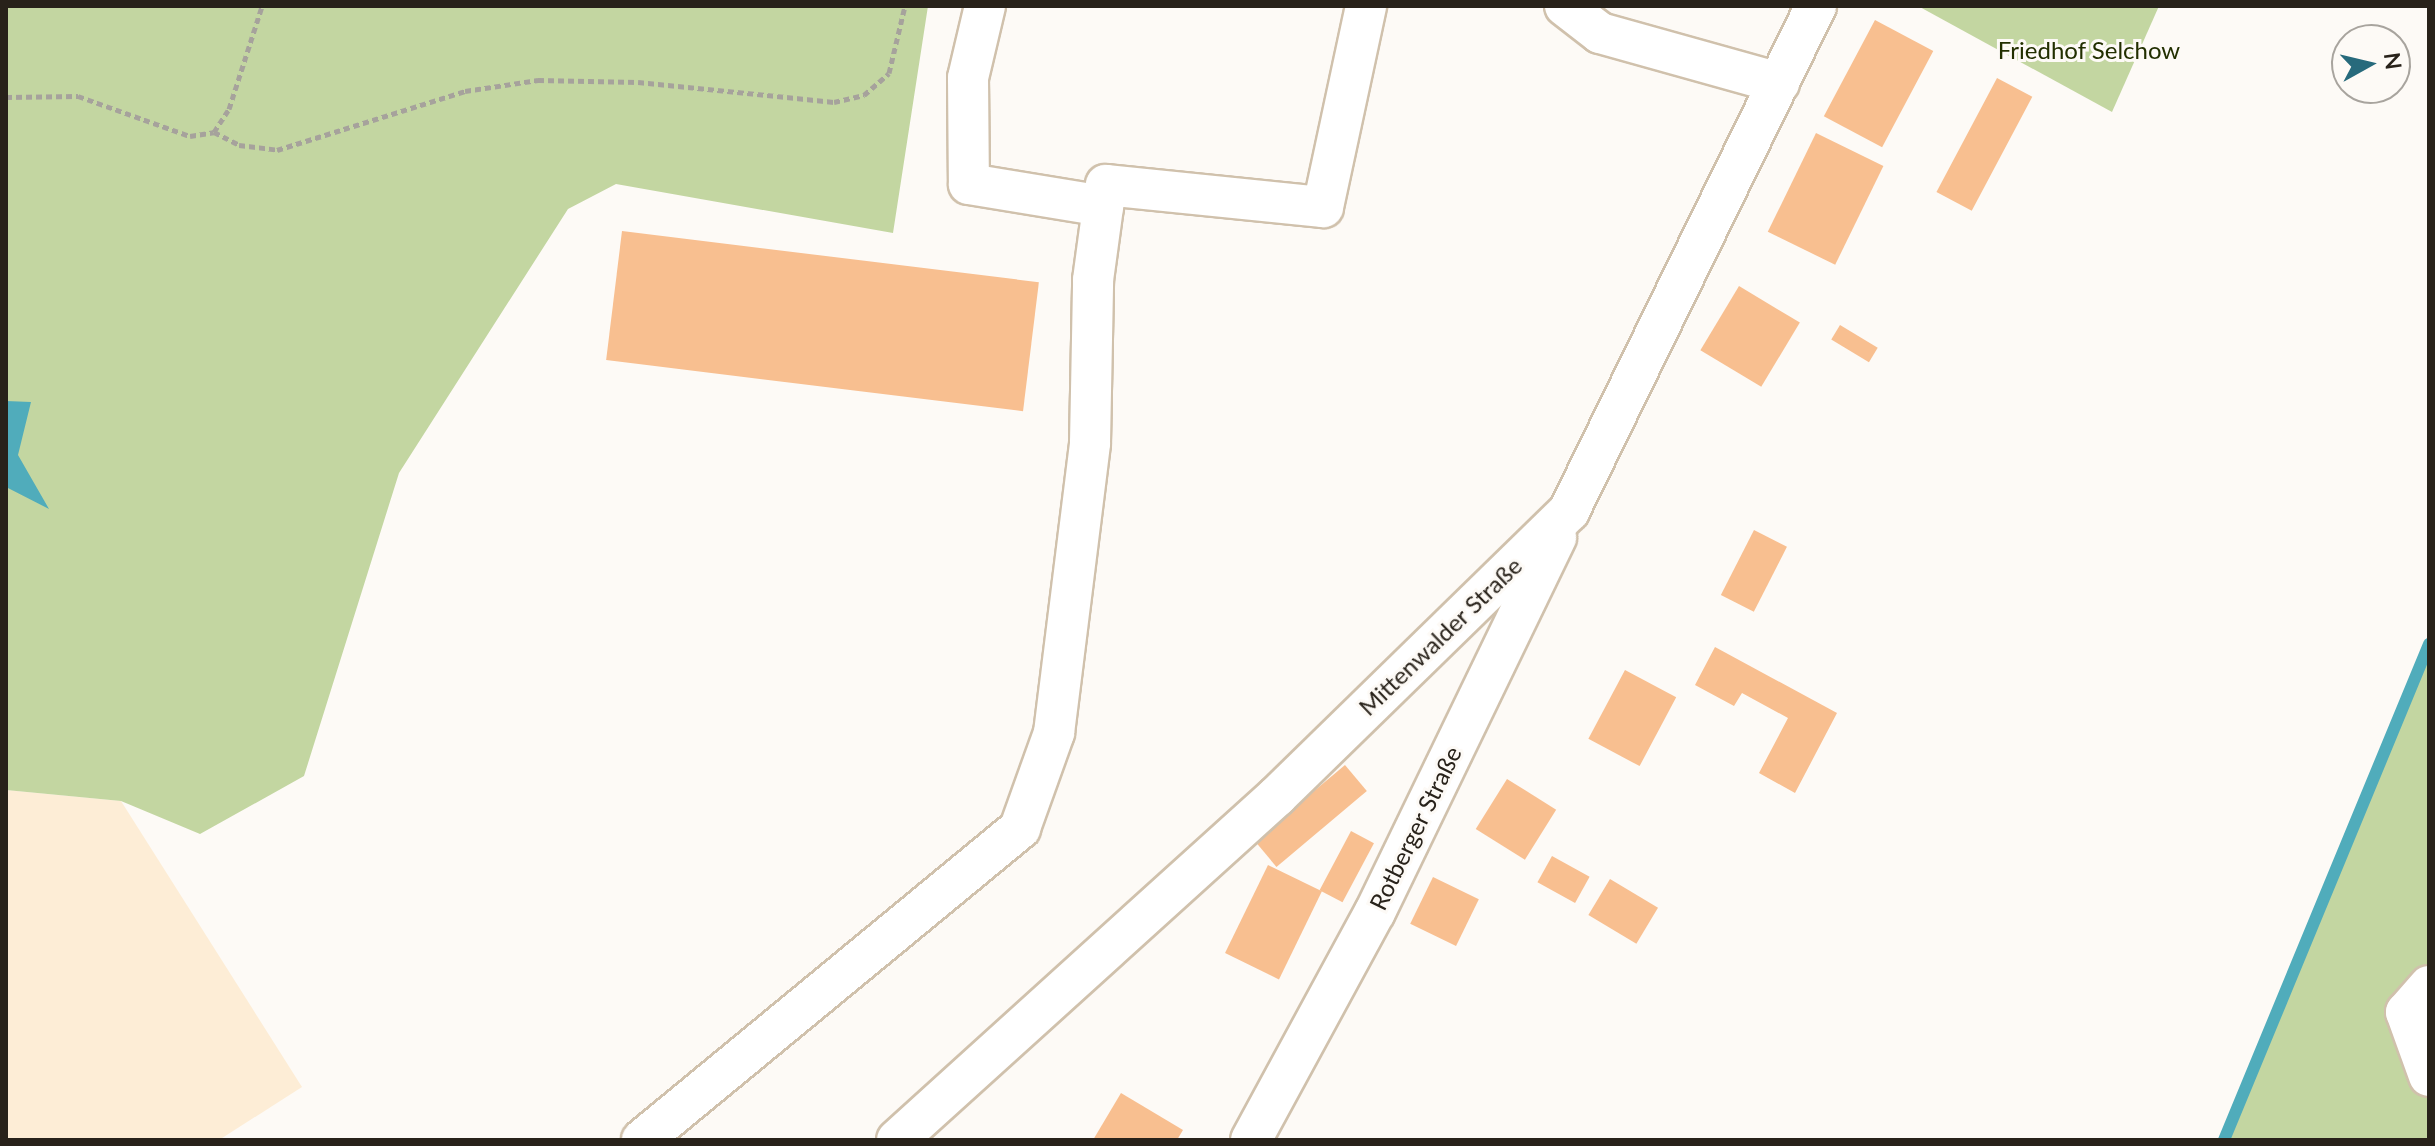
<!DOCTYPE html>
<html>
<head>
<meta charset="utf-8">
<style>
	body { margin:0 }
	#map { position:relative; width:2435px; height:1146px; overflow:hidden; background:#fdfaf6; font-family:Lato,sans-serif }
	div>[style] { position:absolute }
	.built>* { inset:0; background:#fdedd6 }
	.green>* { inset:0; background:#c3d6a1 }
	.water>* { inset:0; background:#50acbb }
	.stream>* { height:12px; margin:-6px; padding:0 6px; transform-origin:6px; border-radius:6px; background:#50acbb }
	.building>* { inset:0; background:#f8bf90; transform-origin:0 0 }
	.path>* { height:5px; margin-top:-2.5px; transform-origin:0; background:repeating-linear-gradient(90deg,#a6a29c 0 6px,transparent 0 10px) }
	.roads { filter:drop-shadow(2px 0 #d0c1ac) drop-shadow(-2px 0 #d0c1ac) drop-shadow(0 2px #d0c1ac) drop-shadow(0 -2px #d0c1ac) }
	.minor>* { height:40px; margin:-20px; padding:0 20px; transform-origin:20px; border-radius:20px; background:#fff }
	span { translate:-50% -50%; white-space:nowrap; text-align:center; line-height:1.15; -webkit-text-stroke:6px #fdfaf6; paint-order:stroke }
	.park-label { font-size:24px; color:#222f00 }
	.street-label { font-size:24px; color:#28221a }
	.frame { position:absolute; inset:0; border:8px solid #28221a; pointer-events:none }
	.north { position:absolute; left:2331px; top:24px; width:80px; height:80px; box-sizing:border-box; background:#fdfaf6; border:2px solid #a8a49e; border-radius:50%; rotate:82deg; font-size:22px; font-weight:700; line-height:32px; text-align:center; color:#28221a }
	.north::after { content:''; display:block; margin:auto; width:28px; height:36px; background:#276a7c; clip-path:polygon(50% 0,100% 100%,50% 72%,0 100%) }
</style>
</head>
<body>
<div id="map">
	<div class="built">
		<i style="clip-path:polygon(6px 790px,121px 801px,302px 1087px,219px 1140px,6px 1140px)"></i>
	</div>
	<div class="green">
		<i style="clip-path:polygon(6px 6px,928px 6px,893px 233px,616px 184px,568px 209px,399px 473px,304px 776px,200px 834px,121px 801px,6px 790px)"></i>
		<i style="clip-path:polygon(1918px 6px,2159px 6px,2112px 112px)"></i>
		<i style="clip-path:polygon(2429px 644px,2429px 1140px,2224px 1140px,2260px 1059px)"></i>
	</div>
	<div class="water">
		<i style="clip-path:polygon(6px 401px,31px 402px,18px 455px,49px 509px,6px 487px)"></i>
	</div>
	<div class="stream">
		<i style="left:2224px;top:1140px;width:537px;rotate:-67.54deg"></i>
	</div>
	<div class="building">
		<i style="left:1875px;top:20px;width:66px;height:109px;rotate:28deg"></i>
		<i style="left:1997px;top:78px;width:40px;height:129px;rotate:28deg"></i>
		<i style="left:1816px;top:133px;width:75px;height:110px;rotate:26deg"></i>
		<i style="left:622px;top:231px;width:420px;height:130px;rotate:7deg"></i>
		<i style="left:1739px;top:286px;width:71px;height:75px;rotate:31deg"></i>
		<i style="left:1840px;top:325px;width:44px;height:17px;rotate:31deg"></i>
		<i style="left:1754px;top:530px;width:37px;height:73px;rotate:27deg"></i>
		<i style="clip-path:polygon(1715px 647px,1837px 713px,1795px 793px,1759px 773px,1788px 718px,1742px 693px,1734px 706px,1695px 685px)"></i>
		<i style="left:1625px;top:670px;width:58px;height:78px;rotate:28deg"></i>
		<i style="left:1345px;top:765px;width:34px;height:118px;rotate:50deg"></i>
		<i style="left:1507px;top:779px;width:58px;height:59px;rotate:32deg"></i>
		<i style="left:1351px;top:831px;width:26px;height:67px;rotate:28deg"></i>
		<i style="left:1552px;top:856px;width:43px;height:30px;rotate:29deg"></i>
		<i style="left:1268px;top:865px;width:60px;height:98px;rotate:26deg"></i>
		<i style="left:1433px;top:877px;width:51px;height:52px;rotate:26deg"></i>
		<i style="left:1610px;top:879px;width:56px;height:42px;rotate:31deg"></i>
		<i style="clip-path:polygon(1121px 1093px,1183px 1130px,1177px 1140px,1093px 1140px)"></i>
	</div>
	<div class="path">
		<i style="left:6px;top:97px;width:72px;rotate:-0.8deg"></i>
		<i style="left:78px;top:96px;width:119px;rotate:19.7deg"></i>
		<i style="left:190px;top:136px;width:24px;rotate:-9deg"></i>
		<i style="left:214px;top:132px;width:27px;rotate:-57deg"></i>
		<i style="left:229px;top:109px;width:108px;rotate:-72.2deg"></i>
		<i style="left:214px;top:132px;width:28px;rotate:27deg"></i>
		<i style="left:239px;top:145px;width:38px;rotate:7deg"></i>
		<i style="left:277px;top:150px;width:197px;rotate:-17.4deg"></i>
		<i style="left:465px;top:91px;width:74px;rotate:-8.6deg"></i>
		<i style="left:538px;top:80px;width:100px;rotate:1.1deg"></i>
		<i style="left:638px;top:82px;width:197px;rotate:5.8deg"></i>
		<i style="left:834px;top:102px;width:31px;rotate:-13deg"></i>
		<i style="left:864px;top:95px;width:33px;rotate:-41deg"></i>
		<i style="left:889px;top:73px;width:69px;rotate:-76.6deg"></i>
	</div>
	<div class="roads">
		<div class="minor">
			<i style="left:985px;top:6px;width:74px;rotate:103.3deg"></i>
			<i style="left:968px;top:78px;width:106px;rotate:89.5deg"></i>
			<i style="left:969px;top:184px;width:136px;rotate:9.3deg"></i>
			<i style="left:1565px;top:6px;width:44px;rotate:37.6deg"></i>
			<i style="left:1600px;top:33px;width:186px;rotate:15.6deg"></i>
			<i style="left:2429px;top:986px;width:35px;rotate:131deg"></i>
			<i style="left:2406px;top:1012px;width:68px;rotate:70.2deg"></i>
			<i style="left:642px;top:1140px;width:490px;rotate:-39.5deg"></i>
			<i style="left:1020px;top:828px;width:101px;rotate:-70.3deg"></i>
			<i style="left:1054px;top:733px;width:292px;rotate:-82.9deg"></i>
			<i style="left:1090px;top:443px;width:163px;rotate:-88.9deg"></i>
			<i style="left:1093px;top:280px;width:96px;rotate:-82.2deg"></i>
			<i style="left:1106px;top:185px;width:218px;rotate:5.8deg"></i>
			<i style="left:1323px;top:207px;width:206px;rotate:-77.9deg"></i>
			<i style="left:897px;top:1140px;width:513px;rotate:-42.15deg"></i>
			<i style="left:1277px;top:796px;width:408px;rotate:-44.3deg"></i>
			<i style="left:1569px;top:511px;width:562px;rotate:-63.94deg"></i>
			<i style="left:1251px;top:1140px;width:260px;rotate:-61.5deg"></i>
			<i style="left:1375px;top:912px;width:416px;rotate:-64.2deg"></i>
		</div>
	</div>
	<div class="park-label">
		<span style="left:2089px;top:50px">Friedhof Selchow</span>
	</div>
	<div class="street-label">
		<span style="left:1440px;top:636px;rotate:-44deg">Mittenwalder Straße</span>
		<span style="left:1415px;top:828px;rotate:-64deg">Rotberger Straße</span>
	</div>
	<div class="frame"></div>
	<div class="north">N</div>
</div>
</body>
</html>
